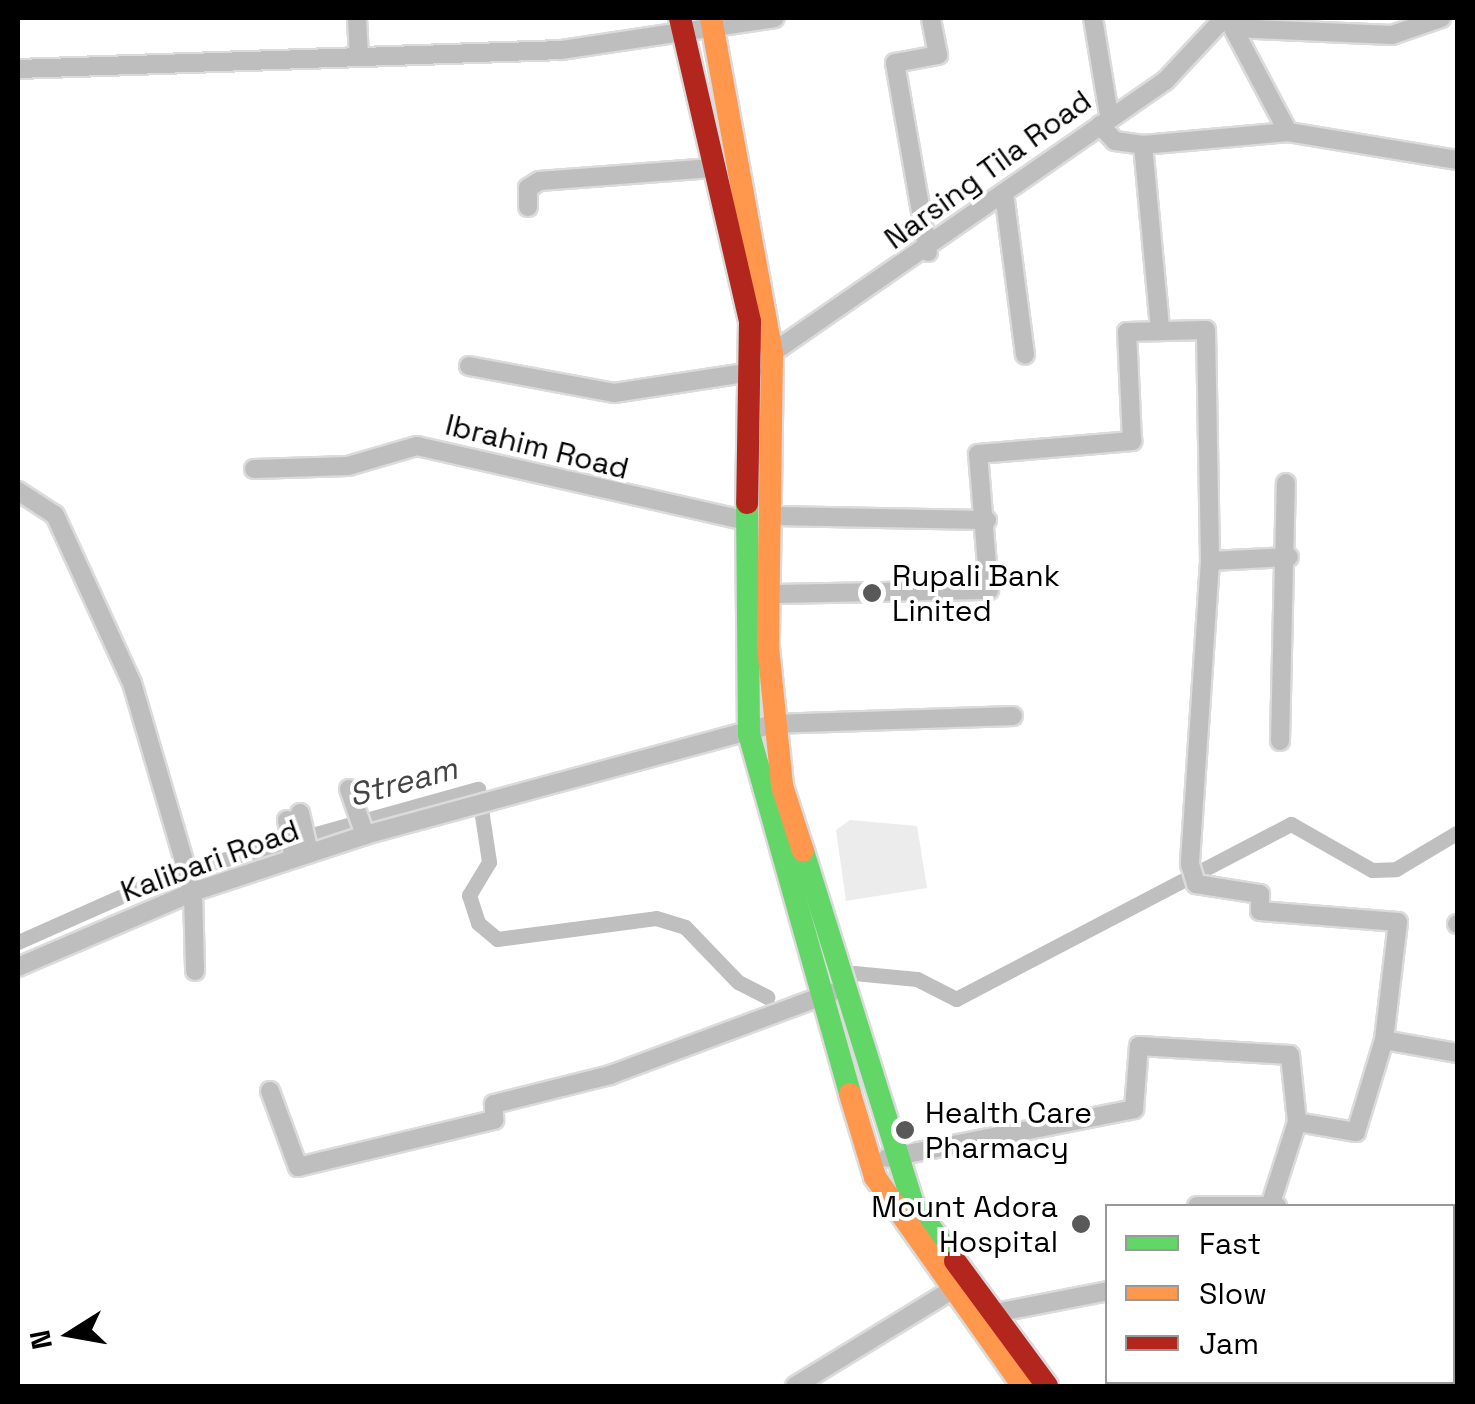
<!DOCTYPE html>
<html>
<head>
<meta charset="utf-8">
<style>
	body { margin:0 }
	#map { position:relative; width:1475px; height:1404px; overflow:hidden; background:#fff; font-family:"Space Grotesk",sans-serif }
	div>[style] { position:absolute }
	.green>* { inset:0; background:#ececec }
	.canal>* { height:15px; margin:-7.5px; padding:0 7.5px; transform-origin:7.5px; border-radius:7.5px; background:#bfbfbf }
	.roads { filter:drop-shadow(2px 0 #dbdbdb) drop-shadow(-2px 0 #dbdbdb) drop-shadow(0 2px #dbdbdb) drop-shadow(0 -2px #dbdbdb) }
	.street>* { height:18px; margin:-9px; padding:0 9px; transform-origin:9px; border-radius:9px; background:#bebebe }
	.fast>* { height:22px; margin:-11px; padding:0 11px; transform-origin:11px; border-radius:11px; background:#63d668 }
	.slow>* { height:22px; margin:-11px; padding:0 11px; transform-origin:11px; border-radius:11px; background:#ff974d }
	.jam>* { height:22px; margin:-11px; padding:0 11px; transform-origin:11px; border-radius:11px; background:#b3261e }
	.dots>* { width:28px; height:28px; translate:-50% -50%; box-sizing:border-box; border:5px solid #fff; border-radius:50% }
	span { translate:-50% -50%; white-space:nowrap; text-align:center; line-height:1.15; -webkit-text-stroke:8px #fff; paint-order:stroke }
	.street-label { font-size:30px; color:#000 }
	.poi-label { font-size:30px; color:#000 }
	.left { translate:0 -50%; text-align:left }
	.right { translate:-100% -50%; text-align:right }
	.water-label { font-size:32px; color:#444; font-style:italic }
	.frame { position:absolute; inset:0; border:20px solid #000; pointer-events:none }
	.legend { position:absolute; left:1105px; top:1204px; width:350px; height:180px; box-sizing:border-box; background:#fff; border:2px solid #999; margin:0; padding:12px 18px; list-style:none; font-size:30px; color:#000 }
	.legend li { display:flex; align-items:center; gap:20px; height:50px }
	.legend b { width:50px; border:2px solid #999 }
	.north { position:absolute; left:20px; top:1284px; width:100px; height:100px; -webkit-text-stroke:8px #fff; paint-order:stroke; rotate:259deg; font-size:28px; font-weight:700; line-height:40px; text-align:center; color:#000 }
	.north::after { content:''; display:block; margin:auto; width:35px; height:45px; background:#000; clip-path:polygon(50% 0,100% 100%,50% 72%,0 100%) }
</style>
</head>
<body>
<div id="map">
	<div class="green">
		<i style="clip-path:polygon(850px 820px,917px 826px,927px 888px,846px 901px,836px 830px)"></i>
	</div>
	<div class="canal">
		<i style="left:18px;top:942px;width:165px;rotate:-23.9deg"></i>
		<i style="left:169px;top:875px;width:321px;rotate:-15.6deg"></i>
		<i style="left:478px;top:789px;width:74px;rotate:81.4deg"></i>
		<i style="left:489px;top:862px;width:39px;rotate:121deg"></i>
		<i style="left:469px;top:895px;width:29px;rotate:72deg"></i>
		<i style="left:478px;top:923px;width:25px;rotate:40deg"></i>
		<i style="left:497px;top:939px;width:160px;rotate:-7.5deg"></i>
		<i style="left:656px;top:918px;width:30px;rotate:17deg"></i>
		<i style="left:685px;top:927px;width:76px;rotate:46.1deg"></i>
		<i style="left:738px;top:982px;width:33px;rotate:27deg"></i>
		<i style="left:854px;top:973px;width:63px;rotate:5.4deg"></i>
		<i style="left:917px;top:979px;width:44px;rotate:27.1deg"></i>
		<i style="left:956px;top:999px;width:378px;rotate:-27.6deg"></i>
		<i style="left:1291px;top:824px;width:93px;rotate:29.6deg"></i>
		<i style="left:1372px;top:870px;width:24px;rotate:-2deg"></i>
		<i style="left:1396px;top:869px;width:72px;rotate:-30.8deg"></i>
	</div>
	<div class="roads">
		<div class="street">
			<i style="left:357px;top:18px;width:38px;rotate:87deg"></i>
			<i style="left:1093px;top:18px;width:98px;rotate:80.6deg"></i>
			<i style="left:18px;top:69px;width:543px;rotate:-2deg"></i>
			<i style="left:561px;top:50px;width:216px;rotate:-8.5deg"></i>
			<i style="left:1100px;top:125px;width:22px;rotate:47deg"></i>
			<i style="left:1115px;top:141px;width:28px;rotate:8deg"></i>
			<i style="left:1143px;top:145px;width:146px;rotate:-5.1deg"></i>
			<i style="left:1288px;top:132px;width:172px;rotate:9.4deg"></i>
			<i style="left:1288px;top:132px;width:118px;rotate:-117.9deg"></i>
			<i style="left:1233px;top:28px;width:159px;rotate:2.5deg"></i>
			<i style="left:1392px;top:35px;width:52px;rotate:-19.1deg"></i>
			<i style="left:1143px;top:145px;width:185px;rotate:84.7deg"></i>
			<i style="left:1004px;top:193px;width:163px;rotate:82.6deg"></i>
			<i style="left:528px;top:207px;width:19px;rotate:-90deg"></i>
			<i style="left:528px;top:188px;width:13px;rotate:-32deg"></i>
			<i style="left:539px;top:181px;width:174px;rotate:-4.3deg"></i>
			<i style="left:928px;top:252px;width:192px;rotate:-99.9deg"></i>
			<i style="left:895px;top:63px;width:44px;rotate:-10.5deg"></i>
			<i style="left:938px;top:55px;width:38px;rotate:-101deg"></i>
			<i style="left:772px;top:353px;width:479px;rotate:-34.7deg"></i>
			<i style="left:1166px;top:80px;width:85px;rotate:-46.9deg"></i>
			<i style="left:469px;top:366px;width:147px;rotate:10.5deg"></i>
			<i style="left:614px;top:393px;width:140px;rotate:-8.7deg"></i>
			<i style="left:254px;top:469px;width:94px;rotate:-1.8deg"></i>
			<i style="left:348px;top:466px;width:72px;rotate:-16.2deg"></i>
			<i style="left:417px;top:446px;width:339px;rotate:12.8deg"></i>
			<i style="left:18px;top:491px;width:44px;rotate:33deg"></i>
			<i style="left:55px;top:515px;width:185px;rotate:65.4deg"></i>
			<i style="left:132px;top:683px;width:218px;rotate:73.7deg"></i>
			<i style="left:193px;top:892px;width:79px;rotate:88.5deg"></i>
			<i style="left:771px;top:516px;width:216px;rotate:1.1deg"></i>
			<i style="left:1210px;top:561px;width:79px;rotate:-2.9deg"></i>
			<i style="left:772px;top:594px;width:217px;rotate:-1.1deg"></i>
			<i style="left:989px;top:590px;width:136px;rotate:-94.6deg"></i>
			<i style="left:978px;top:454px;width:155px;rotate:-4.8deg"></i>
			<i style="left:1132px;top:441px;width:109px;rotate:-92.6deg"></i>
			<i style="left:1127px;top:332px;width:79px;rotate:-1.5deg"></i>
			<i style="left:1206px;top:330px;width:231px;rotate:89deg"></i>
			<i style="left:1210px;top:561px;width:304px;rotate:93.8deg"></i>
			<i style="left:1190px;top:864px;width:21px;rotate:73deg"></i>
			<i style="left:1196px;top:884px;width:65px;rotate:8.9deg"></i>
			<i style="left:1260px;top:894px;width:17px;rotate:90deg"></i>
			<i style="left:1260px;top:911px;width:138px;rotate:4.6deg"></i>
			<i style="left:1398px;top:922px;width:119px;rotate:96.8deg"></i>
			<i style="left:1384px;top:1040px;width:75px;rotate:10deg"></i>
			<i style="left:1280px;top:741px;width:258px;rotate:-88.7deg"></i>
			<i style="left:349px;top:789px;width:49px;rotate:70.8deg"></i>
			<i style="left:300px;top:813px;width:41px;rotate:77.3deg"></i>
			<i style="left:287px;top:820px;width:39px;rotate:80deg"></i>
			<i style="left:1457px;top:924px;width:1px"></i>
			<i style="left:18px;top:967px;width:190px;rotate:-23.2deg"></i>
			<i style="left:193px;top:892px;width:181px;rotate:-18.3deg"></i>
			<i style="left:365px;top:835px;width:423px;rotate:-15.2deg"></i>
			<i style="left:773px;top:724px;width:240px;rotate:-1.9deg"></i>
			<i style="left:270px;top:1091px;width:81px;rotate:69.8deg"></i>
			<i style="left:298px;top:1167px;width:202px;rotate:-13.5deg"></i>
			<i style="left:494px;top:1120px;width:16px;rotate:-90deg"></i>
			<i style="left:494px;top:1104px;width:120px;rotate:-14deg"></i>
			<i style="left:610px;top:1075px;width:236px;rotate:-20.4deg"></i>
			<i style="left:887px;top:1158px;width:252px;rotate:-11.2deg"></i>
			<i style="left:1134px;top:1109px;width:63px;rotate:-85.5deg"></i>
			<i style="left:1139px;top:1046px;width:151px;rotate:3.4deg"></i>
			<i style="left:1290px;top:1055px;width:67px;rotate:84deg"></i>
			<i style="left:1297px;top:1122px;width:60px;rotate:9.6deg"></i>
			<i style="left:1356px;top:1132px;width:96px;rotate:-73.1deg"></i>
			<i style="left:1271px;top:1203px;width:85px;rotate:-72.2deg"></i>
			<i style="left:1197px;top:1206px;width:80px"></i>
			<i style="left:1452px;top:1243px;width:6px"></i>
			<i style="left:1000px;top:1312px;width:110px;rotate:-11deg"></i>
			<i style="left:795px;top:1386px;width:182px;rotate:-31.5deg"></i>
		</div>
		<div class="fast">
			<i style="left:747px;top:503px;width:231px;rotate:89.5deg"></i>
			<i style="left:749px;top:734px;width:374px;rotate:74.3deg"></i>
			<i style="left:803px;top:851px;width:370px;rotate:72.7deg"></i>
			<i style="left:913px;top:1204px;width:71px;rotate:53.6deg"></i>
		</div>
		<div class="slow">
			<i style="left:711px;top:18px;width:341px;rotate:79.7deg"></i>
			<i style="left:772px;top:353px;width:294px;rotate:90.8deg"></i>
			<i style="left:768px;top:647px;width:140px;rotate:84.2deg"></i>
			<i style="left:782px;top:786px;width:68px;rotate:72.1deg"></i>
			<i style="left:850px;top:1094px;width:87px;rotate:73.2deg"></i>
			<i style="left:875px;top:1177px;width:256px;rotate:54.7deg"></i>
		</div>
		<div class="jam">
			<i style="left:680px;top:18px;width:312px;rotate:77deg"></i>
			<i style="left:750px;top:322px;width:181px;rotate:90.9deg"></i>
			<i style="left:955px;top:1261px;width:155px;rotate:53.6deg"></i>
		</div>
	</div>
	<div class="dots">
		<i style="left:872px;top:593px;background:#595959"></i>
		<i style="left:905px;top:1130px;background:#595959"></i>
		<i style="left:1081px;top:1224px;background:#595959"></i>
	</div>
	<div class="street-label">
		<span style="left:988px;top:170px;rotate:-36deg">Narsing Tila Road</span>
		<span style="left:537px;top:447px;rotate:14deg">Ibrahim Road</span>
		<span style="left:210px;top:861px;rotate:-20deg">Kalibari Road</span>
	</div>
	<div class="poi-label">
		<span class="left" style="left:892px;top:593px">Rupali Bank<br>Linited</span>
		<span class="left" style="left:925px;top:1130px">Health Care<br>Pharmacy</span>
		<span class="right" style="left:1058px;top:1224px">Mount Adora<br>Hospital</span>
	</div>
	<div class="water-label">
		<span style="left:403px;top:782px;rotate:-15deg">Stream</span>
	</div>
	<div class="frame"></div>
	<ul class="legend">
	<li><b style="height:12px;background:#63d668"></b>Fast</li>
	<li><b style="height:12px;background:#ff974d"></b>Slow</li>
	<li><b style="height:12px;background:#b3261e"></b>Jam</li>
	</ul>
	<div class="north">N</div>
</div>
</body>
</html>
